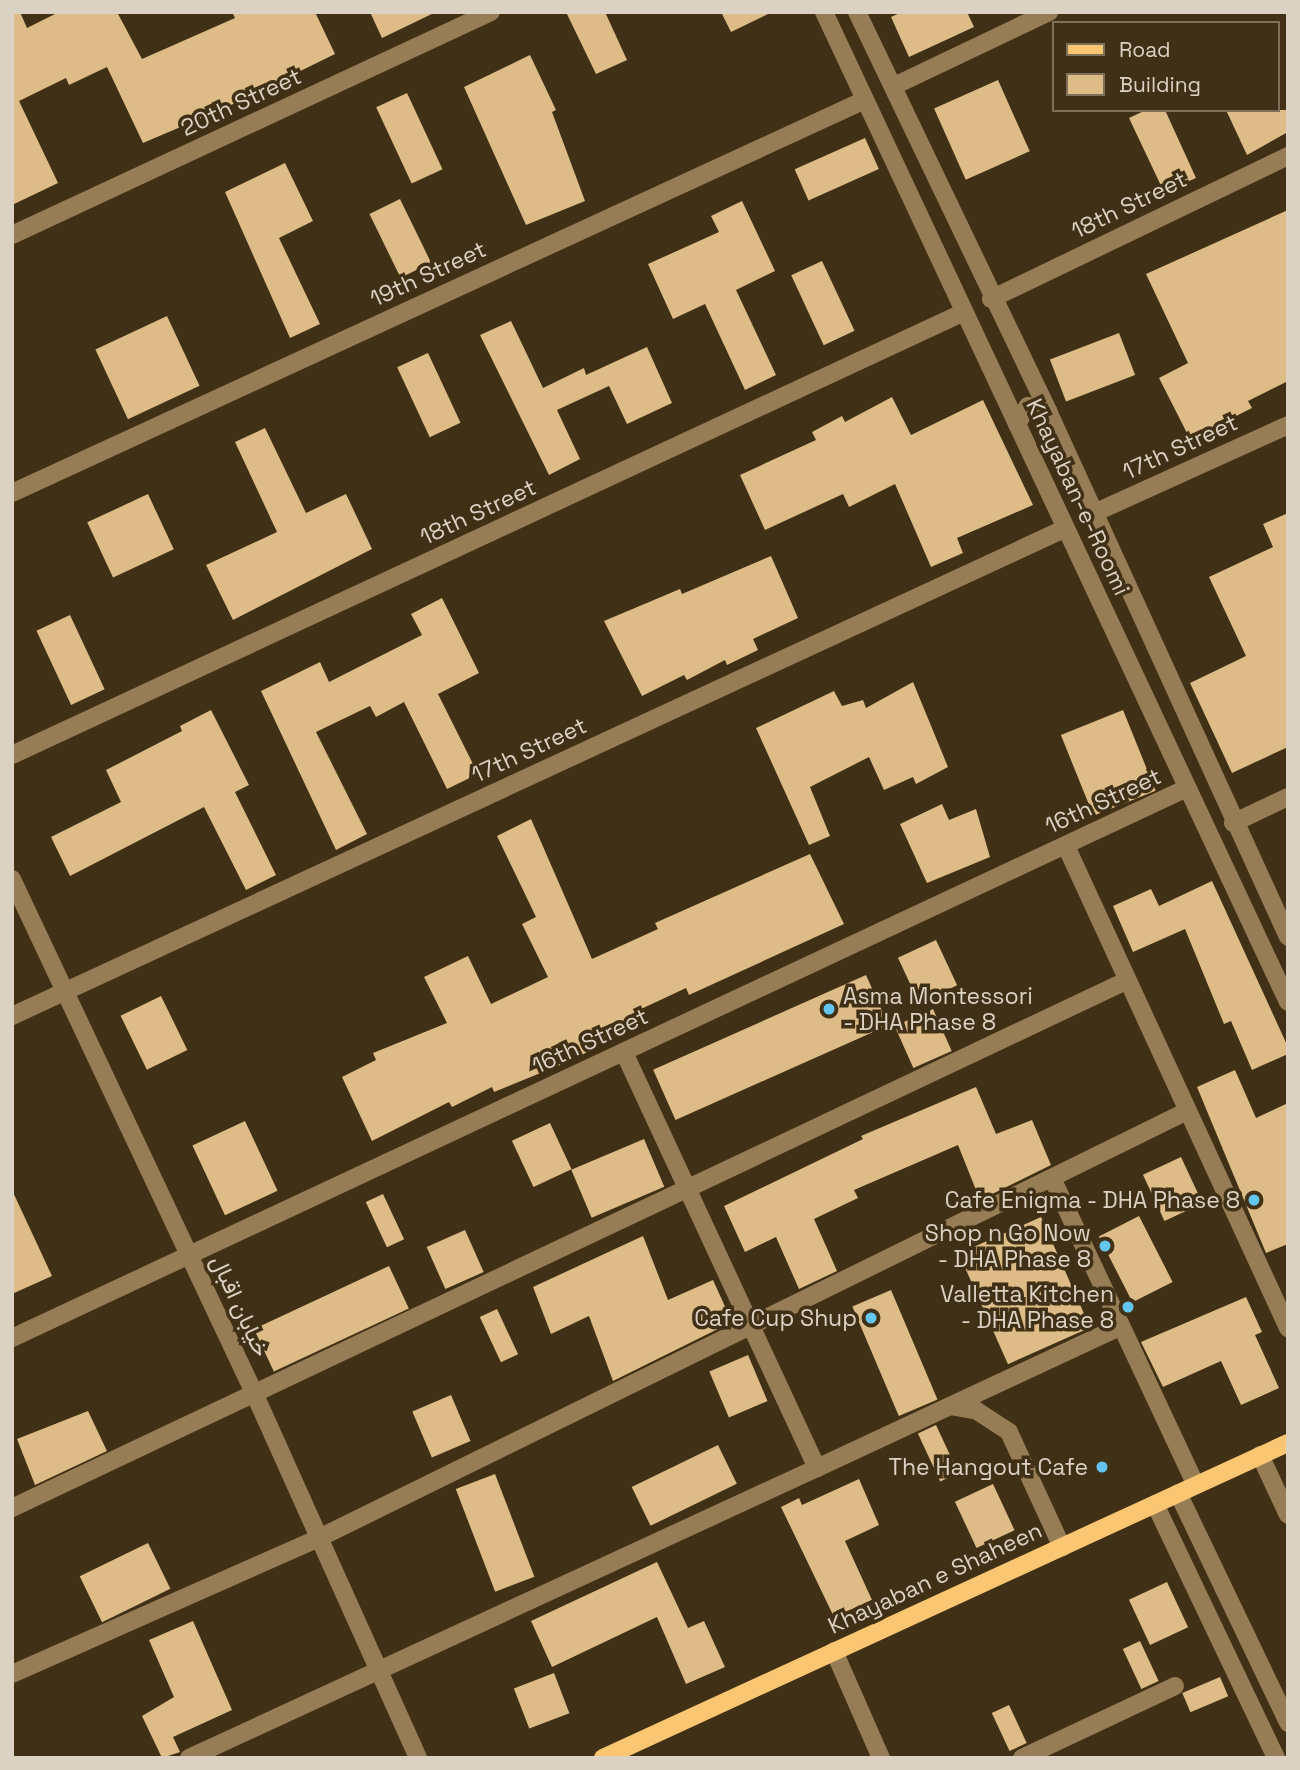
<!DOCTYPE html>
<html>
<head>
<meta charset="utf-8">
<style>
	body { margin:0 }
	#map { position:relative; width:1300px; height:1770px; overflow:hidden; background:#403015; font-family:"Space Grotesk",Vazirmatn,sans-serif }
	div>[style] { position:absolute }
	.building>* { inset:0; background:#debc87; transform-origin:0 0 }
	.minor>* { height:18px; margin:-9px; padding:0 9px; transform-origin:9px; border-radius:9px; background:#977d56 }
	.major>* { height:18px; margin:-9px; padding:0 9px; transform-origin:9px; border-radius:9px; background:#fbc672 }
	.dots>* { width:19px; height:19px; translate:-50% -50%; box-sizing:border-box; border:4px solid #403015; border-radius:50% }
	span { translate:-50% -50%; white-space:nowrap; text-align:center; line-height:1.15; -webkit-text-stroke:7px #403015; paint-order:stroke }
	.street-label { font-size:23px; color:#dcd2c3 }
	.poi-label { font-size:23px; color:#dcd2c3 }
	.left { translate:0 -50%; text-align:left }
	.right { translate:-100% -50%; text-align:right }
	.frame { position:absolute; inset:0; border:14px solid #dcd2c3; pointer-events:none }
	.legend { position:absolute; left:1052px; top:21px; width:228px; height:91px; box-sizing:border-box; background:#403015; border:2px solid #7e715b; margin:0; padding:9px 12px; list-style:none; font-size:21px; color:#dcd2c3 }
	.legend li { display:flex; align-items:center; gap:14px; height:35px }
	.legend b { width:35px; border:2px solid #7e715b }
</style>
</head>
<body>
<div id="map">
	<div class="building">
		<i style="clip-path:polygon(12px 12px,20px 12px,27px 28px,59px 12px,117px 12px,142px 59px,235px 18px,232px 12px,315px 12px,335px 54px,225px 108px,143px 143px,107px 67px,69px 85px,66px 78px,19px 101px,58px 183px,12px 205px)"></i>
		<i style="clip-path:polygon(370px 12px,436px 12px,382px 38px)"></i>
		<i style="clip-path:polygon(566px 12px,605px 12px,627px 60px,596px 74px)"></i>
		<i style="clip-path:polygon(721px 12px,772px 12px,731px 32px)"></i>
		<i style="clip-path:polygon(902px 12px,967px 12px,974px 27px,909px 57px,891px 17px)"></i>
		<i style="clip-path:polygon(530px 55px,556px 110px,552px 112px,585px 201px,526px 225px,464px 87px)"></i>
		<i style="left:998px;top:80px;width:78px;height:70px;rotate:66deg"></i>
		<i style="left:407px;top:93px;width:84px;height:34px;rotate:65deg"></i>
		<i style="clip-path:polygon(1146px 110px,1165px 110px,1196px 178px,1164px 192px,1129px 118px)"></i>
		<i style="clip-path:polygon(1226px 110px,1288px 110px,1288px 132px,1247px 155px)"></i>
		<i style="left:865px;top:138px;width:34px;height:77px;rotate:66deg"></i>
		<i style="clip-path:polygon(285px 163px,313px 221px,279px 238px,320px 324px,290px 338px,225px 192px)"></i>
		<i style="left:400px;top:199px;width:71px;height:34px;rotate:64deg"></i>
		<i style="clip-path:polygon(742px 201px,775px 271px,736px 290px,776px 375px,745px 390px,705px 304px,673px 319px,648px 264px,719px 232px,711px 216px)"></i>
		<i style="clip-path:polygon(1288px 210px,1288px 381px,1248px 401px,1252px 408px,1190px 439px,1159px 378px,1188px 363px,1146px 274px)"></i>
		<i style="left:822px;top:261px;width:77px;height:34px;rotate:65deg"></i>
		<i style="left:167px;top:316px;width:77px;height:79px;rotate:65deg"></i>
		<i style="clip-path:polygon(511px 321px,543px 388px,584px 368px,586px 375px,647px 347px,672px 403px,627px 424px,609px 386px,557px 410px,580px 459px,549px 475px,480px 335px)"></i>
		<i style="left:1119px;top:333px;width:45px;height:74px;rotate:69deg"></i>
		<i style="left:428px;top:353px;width:77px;height:34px;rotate:65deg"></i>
		<i style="clip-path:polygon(892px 397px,911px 435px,983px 400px,1033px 505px,957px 538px,963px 553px,931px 567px,895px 484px,849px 507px,843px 494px,765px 530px,740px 475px,816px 440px,812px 432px,842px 416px,845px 422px)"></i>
		<i style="clip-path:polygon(265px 428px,306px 513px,346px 494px,372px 549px,233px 620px,206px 565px,277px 532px,235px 442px)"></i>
		<i style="left:148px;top:494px;width:61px;height:67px;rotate:65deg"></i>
		<i style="clip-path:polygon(1288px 513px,1288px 747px,1232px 773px,1190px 683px,1246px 656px,1209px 577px,1273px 547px,1263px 524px)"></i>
		<i style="clip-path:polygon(771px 556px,798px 618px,753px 639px,758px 650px,727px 665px,725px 660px,687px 680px,684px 675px,642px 696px,604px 621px,680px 589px,682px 594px)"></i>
		<i style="clip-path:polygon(442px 598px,479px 673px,438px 694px,478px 774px,447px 789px,404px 702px,376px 717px,370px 706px,316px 732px,367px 834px,336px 850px,261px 691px,320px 662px,329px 682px,422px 635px,411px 614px)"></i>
		<i style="left:70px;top:615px;width:82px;height:37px;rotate:65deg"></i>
		<i style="clip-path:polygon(913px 682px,948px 767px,916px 784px,913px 777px,884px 790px,869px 757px,810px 787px,830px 836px,809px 845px,756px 728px,834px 691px,842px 706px,863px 700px,866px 708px)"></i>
		<i style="clip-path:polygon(211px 710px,249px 785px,235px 792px,276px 875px,246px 890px,204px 807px,70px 876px,51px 837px,121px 802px,106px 770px,182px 731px,180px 726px)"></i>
		<i style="left:1123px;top:710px;width:87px;height:67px;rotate:68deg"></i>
		<i style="clip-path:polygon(942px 804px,949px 820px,976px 809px,990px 857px,927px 883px,900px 824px)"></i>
		<i style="clip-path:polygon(531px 819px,592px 959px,658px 929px,655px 923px,810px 854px,844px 924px,689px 995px,686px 988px,639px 1010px,644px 1019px,575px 1059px,494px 1092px,492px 1087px,452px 1107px,449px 1102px,372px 1141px,342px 1077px,376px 1060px,373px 1053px,447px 1023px,424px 977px,468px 956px,491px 1004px,548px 977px,522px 924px,536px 917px,497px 836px)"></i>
		<i style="clip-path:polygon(1212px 881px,1288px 1047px,1288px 1054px,1252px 1070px,1231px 1021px,1224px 1024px,1185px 929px,1133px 952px,1113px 906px,1151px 889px,1159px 906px)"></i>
		<i style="left:936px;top:940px;width:50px;height:42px;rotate:65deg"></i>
		<i style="left:866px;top:975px;width:55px;height:233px;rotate:66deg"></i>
		<i style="left:161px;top:996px;width:60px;height:45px;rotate:64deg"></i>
		<i style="left:933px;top:1009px;width:46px;height:42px;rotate:66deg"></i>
		<i style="clip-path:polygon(1235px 1070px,1256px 1118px,1288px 1103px,1288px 1244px,1266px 1253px,1197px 1087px)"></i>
		<i style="clip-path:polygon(976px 1087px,996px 1134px,1032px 1120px,1051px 1165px,980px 1200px,958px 1145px,854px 1190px,858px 1198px,814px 1219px,837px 1271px,799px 1289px,776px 1237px,745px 1252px,724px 1206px,863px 1139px,861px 1136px)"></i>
		<i style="left:245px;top:1121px;width:77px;height:58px;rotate:65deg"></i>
		<i style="left:550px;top:1123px;width:51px;height:42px;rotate:65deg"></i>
		<i style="left:644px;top:1139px;width:52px;height:79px;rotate:67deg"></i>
		<i style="left:1181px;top:1157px;width:51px;height:42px;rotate:65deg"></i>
		<i style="clip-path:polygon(12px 1190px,52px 1276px,12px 1294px)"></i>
		<i style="left:383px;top:1194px;width:50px;height:19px;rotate:65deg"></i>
		<i style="left:1139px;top:1216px;width:74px;height:45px;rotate:63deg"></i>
		<i style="left:1041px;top:1217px;width:121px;height:90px;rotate:66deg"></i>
		<i style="left:465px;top:1230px;width:46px;height:42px;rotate:66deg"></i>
		<i style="clip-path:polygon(643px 1236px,668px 1300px,713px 1280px,732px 1322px,613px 1381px,589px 1316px,551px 1334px,533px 1287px)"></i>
		<i style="left:389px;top:1266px;width:47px;height:149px;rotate:65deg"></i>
		<i style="left:891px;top:1290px;width:119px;height:42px;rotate:67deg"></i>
		<i style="clip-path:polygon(1246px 1297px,1262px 1332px,1255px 1335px,1279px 1388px,1241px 1405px,1221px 1361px,1163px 1387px,1141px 1342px)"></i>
		<i style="left:497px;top:1309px;width:50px;height:19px;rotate:65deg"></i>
		<i style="left:748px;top:1355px;width:50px;height:42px;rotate:67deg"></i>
		<i style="left:451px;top:1395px;width:50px;height:42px;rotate:67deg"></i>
		<i style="clip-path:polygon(88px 1411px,107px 1451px,35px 1485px,17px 1439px)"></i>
		<i style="left:936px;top:1425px;width:53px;height:20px;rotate:65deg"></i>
		<i style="left:718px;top:1445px;width:43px;height:96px;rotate:64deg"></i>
		<i style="left:495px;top:1474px;width:110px;height:42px;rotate:69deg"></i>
		<i style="clip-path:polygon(859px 1479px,879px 1525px,845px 1541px,872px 1600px,834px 1617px,781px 1507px,799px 1498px,802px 1505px)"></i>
		<i style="left:993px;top:1484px;width:51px;height:42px;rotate:65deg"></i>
		<i style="left:148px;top:1543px;width:51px;height:76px;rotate:64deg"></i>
		<i style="clip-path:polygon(657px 1562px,688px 1628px,704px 1621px,725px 1667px,686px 1684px,657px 1617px,552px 1667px,531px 1621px)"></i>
		<i style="left:1167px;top:1582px;width:50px;height:42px;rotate:65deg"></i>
		<i style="clip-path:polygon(193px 1621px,232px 1710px,173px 1737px,180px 1752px,162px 1758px,142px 1716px,174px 1697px,149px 1640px)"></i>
		<i style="left:1140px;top:1641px;width:44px;height:19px;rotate:65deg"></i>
		<i style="left:554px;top:1673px;width:43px;height:43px;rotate:69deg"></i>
		<i style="left:1220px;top:1677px;width:21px;height:41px;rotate:67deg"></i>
		<i style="left:1009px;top:1705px;width:42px;height:19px;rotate:65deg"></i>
	</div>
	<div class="minor">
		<i style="left:824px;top:12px;width:1093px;rotate:64.89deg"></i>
		<i style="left:857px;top:12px;width:442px;rotate:64.4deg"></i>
		<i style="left:1048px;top:411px;width:578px;rotate:65.47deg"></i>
		<i style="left:894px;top:86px;width:172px;rotate:-25.5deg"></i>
		<i style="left:12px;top:235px;width:528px;rotate:-24.96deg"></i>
		<i style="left:991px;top:299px;width:330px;rotate:-25.7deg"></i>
		<i style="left:1017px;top:424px;width:21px;rotate:-59deg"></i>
		<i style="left:1028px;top:406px;width:21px;rotate:14deg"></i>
		<i style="left:12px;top:493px;width:939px;rotate:-24.74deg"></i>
		<i style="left:1092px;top:514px;width:215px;rotate:-24.4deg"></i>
		<i style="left:12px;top:755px;width:1050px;rotate:-24.95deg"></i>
		<i style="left:1233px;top:823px;width:61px;rotate:-25.3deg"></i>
		<i style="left:1066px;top:846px;width:531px;rotate:65.27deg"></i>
		<i style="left:12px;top:879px;width:570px;rotate:64.78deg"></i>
		<i style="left:255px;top:1395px;width:398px;rotate:65.8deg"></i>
		<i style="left:12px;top:1016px;width:1161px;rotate:-24.84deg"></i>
		<i style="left:1052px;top:1178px;width:339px;rotate:64.9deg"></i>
		<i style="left:12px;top:1338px;width:1297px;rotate:-25.08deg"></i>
		<i style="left:950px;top:1406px;width:27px;rotate:10deg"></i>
		<i style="left:977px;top:1411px;width:38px;rotate:33deg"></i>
		<i style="left:1009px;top:1432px;width:127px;rotate:65.3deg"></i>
		<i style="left:1260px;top:1455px;width:66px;rotate:65deg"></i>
		<i style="left:817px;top:1468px;width:333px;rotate:-25deg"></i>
		<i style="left:1178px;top:1493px;width:255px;rotate:64.4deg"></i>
		<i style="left:1155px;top:1504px;width:281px;rotate:64.5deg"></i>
		<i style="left:12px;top:1508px;width:1232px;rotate:-25.32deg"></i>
		<i style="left:834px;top:1651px;width:117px;rotate:66.3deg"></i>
		<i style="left:12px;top:1674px;width:334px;rotate:-23.9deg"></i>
		<i style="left:317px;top:1539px;width:967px;rotate:-26.19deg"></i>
		<i style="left:189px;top:1758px;width:692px;rotate:-24.79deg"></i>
		<i style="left:817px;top:1468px;width:459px;rotate:-114.9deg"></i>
		<i style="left:1022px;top:1758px;width:169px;rotate:-25.2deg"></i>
	</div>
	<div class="major">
		<i style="left:603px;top:1758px;width:754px;rotate:-24.7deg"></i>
	</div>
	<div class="dots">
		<i style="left:829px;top:1009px;background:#64c5ee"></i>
		<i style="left:1254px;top:1200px;background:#64c5ee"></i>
		<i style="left:1105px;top:1246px;background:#64c5ee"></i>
		<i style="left:1128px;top:1307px;background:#64c5ee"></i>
		<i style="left:871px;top:1318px;background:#64c5ee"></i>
		<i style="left:1102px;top:1467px;background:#64c5ee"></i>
	</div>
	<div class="street-label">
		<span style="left:241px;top:102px;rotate:-25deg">20th Street</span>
		<span style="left:1129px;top:205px;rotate:-26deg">18th Street</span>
		<span style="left:428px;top:274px;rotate:-25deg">19th Street</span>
		<span style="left:1180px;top:447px;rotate:-25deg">17th Street</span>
		<span style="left:1078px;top:497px;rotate:65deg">Khayaban-e-Roomi</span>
		<span style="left:478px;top:512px;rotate:-25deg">18th Street</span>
		<span style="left:529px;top:750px;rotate:-25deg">17th Street</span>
		<span style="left:1103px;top:801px;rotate:-25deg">16th Street</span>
		<span style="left:590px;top:1041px;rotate:-25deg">16th Street</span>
		<span style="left:240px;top:1306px;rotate:65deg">خیابان اقبال</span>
		<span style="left:935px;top:1578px;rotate:-25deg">Khayaban e Shaheen</span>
	</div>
	<div class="poi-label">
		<span class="left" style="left:843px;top:1009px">Asma Montessori<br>- DHA Phase 8</span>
		<span class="right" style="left:1240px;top:1200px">Cafe Enigma - DHA Phase 8</span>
		<span class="right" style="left:1091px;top:1246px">Shop n Go Now<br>- DHA Phase 8</span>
		<span class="right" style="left:1114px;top:1307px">Valletta Kitchen<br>- DHA Phase 8</span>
		<span class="right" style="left:857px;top:1318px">Cafe Cup Shup</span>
		<span class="right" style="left:1088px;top:1467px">The Hangout Cafe</span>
	</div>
	<div class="frame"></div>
	<ul class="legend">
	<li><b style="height:9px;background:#fbc672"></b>Road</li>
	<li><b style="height:19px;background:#debc87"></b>Building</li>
	</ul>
</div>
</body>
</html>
